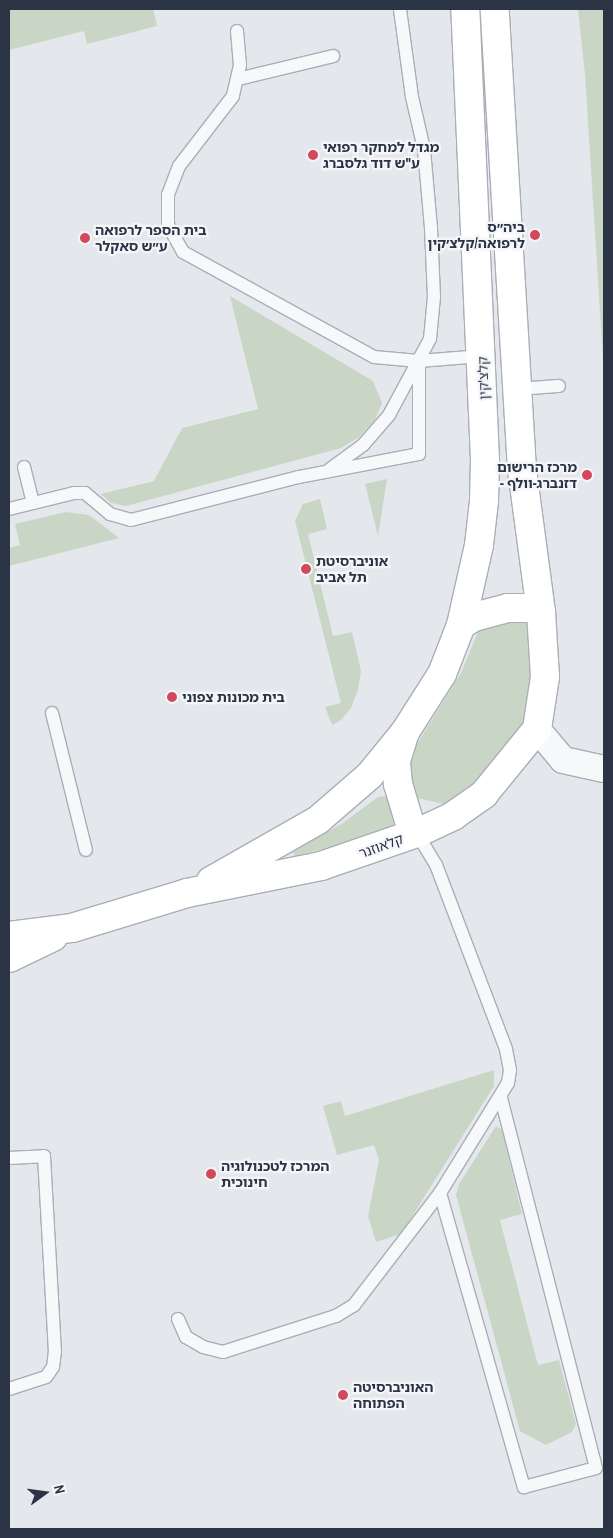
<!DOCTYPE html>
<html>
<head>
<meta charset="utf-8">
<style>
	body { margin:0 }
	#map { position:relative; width:613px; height:1538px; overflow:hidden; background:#e4e7ec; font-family:"Archivo Narrow","Noto Sans Hebrew",sans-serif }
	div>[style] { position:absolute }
	.green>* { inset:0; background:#c9d6c5 }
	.roads { filter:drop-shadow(1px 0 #a9aeb7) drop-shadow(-1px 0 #a9aeb7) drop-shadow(0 1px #a9aeb7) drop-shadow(0 -1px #a9aeb7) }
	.lane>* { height:12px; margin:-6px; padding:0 6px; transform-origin:6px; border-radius:6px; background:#f7f8fa }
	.street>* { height:26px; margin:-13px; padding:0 13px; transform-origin:13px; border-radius:13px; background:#f7f8fa }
	.secondary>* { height:28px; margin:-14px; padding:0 14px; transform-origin:14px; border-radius:14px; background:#fff }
	.dots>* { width:14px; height:14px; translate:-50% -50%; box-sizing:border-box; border:2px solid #f4f6f9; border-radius:50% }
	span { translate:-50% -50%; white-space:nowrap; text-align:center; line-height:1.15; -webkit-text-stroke:4.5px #f4f6f9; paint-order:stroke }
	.poi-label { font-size:14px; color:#2b3445; font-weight:700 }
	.left { translate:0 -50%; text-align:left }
	.right { translate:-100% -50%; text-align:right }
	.street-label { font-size:14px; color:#2b3445 }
	.frame { position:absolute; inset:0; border:10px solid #2b3445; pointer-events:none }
	.north { position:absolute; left:20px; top:1468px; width:50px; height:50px; -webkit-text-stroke:4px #f4f6f9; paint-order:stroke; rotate:76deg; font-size:14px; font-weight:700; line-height:20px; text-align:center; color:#2b3445 }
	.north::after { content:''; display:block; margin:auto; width:18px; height:22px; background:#2b3445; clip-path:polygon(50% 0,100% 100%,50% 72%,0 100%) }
</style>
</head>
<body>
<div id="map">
	<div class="green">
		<i style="clip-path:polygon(9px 9px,153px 9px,157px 26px,87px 44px,84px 31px,9px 50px)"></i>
		<i style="clip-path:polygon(578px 9px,604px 9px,603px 359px,585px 75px)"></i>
		<i style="clip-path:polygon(230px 296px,373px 381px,382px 403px,375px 420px,359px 437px,341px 448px,126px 506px,111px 503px,101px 494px,154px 481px,182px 428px,258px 409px)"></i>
		<i style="clip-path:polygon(387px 479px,378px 536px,365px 484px)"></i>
		<i style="clip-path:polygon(320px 499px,327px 529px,308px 534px,333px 636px,352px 632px,361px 671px,358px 690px,351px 708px,341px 720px,332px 725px,325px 707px,341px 703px,295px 521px,303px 504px)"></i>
		<i style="clip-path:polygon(66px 512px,89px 515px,119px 538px,9px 566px,9px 548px,20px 545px,15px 524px)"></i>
		<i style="clip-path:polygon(514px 618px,534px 621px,535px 711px,512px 751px,453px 806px,417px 798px,408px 773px,415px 747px,461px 673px,480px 627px)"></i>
		<i style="clip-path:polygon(387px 796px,398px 821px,393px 826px,344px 844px,294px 856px,293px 852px,343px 823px,378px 797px)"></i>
		<i style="clip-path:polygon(494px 1070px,494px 1086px,401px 1234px,376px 1242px,368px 1216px,379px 1160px,374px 1145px,337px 1155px,323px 1106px,341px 1101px,345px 1116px)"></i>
		<i style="clip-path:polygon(496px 1126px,502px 1130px,522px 1214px,500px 1220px,538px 1365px,559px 1360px,576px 1424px,572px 1432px,546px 1445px,520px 1431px,456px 1195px,459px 1184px)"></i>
	</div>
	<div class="roads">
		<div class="lane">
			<i style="left:237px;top:31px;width:34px;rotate:85deg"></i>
			<i style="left:240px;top:65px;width:32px;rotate:103deg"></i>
			<i style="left:233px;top:96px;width:88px;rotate:127.6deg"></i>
			<i style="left:179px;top:166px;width:31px;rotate:111deg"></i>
			<i style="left:168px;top:195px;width:30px;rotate:90deg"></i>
			<i style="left:168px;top:225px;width:31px;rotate:61deg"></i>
			<i style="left:183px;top:252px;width:218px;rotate:28.8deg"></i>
			<i style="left:374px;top:357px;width:45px;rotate:5.1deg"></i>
			<i style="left:419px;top:361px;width:63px;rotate:-4.5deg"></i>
			<i style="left:238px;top:79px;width:98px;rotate:-13.6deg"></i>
			<i style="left:516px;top:389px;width:43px;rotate:-4deg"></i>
			<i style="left:24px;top:467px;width:37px;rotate:76deg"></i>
			<i style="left:330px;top:469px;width:41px;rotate:-36deg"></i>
			<i style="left:363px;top:445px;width:40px;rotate:-49deg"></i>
			<i style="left:389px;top:415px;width:86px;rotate:-61.7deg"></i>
			<i style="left:430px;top:339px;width:42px;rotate:-84.6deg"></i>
			<i style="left:434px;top:297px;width:69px;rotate:-92.5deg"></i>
			<i style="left:431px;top:228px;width:79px;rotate:-95.1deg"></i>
			<i style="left:424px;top:149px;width:53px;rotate:-103deg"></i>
			<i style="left:412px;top:97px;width:89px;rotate:-97.8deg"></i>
			<i style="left:9px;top:509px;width:67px;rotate:-13.8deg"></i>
			<i style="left:74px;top:493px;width:11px"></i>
			<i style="left:85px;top:493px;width:33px;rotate:40deg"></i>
			<i style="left:110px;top:514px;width:22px;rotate:16deg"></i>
			<i style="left:131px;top:520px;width:173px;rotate:-14.4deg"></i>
			<i style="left:299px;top:477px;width:122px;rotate:-10.9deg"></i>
			<i style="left:419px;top:454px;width:93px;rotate:-90deg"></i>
			<i style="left:52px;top:713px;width:141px;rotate:76.1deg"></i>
			<i style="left:9px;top:1158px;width:35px;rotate:-3deg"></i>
			<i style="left:44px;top:1156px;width:195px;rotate:86.8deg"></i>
			<i style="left:55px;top:1351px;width:16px;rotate:97deg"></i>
			<i style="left:53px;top:1367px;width:12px;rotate:125deg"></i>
			<i style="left:46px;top:1377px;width:39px;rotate:162deg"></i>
			<i style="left:440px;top:1193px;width:306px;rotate:74.1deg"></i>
			<i style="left:524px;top:1487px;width:74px;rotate:-14.8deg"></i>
			<i style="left:596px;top:1468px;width:383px;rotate:-104.4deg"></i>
			<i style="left:178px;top:1319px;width:20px;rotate:66deg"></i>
			<i style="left:186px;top:1337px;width:20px;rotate:30deg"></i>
			<i style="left:203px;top:1347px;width:21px;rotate:14deg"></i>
			<i style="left:223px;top:1352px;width:119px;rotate:-17.7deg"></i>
			<i style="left:336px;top:1316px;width:21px;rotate:-31deg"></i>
			<i style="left:354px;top:1305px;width:141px;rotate:-52.5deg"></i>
			<i style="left:440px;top:1193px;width:129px;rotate:-58.3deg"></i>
			<i style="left:508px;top:1083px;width:13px;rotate:-81deg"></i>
			<i style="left:510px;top:1070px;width:21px;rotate:-101deg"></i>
			<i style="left:506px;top:1049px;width:197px;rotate:-110.8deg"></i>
			<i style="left:436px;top:865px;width:37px;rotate:-121deg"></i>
		</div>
		<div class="street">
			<i style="left:537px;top:729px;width:40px;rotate:50deg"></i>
			<i style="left:563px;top:760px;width:42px;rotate:12.4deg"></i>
		</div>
		<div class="secondary">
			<i style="left:461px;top:625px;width:15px;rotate:-32deg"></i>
			<i style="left:474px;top:617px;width:35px;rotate:-15deg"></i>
			<i style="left:508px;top:608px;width:23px"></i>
			<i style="left:531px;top:608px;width:11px;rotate:22deg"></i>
			<i style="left:404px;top:735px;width:28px;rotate:107deg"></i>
			<i style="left:396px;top:762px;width:22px;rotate:85deg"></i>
			<i style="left:398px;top:784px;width:42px;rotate:73.3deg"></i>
			<i style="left:410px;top:824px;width:11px;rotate:52deg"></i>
			<i style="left:211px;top:881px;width:123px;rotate:-29.7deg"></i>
			<i style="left:318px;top:820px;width:67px;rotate:-40.8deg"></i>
			<i style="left:369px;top:776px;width:57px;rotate:-50.7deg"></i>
			<i style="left:405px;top:732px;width:69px;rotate:-57.5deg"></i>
			<i style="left:442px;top:674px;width:53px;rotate:-68.8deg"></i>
			<i style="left:461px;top:625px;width:82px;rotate:-77.3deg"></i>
			<i style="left:479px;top:545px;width:44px;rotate:-83.5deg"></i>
			<i style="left:484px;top:501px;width:41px;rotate:-88.6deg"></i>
			<i style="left:485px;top:460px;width:451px;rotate:-92.5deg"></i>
			<i style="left:9px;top:936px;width:64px;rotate:-7.2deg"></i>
			<i style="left:72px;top:928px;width:120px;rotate:-16.9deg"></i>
			<i style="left:187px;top:893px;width:137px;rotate:-11.4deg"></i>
			<i style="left:321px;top:866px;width:102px;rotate:-19deg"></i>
			<i style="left:417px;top:833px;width:40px;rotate:-25deg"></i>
			<i style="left:453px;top:816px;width:38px;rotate:-35deg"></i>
			<i style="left:484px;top:794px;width:84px;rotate:-50.8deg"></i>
			<i style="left:537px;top:729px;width:53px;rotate:-81.3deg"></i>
			<i style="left:545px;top:677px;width:65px;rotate:-93.5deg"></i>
			<i style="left:541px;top:612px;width:143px;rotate:-97.6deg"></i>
			<i style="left:522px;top:470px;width:462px;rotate:-93.4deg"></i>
			<i style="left:9px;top:958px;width:49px;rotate:-25.5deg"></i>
		</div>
	</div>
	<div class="dots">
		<i style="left:313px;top:155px;background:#d1495b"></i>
		<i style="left:535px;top:235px;background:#d1495b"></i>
		<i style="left:85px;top:238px;background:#d1495b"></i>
		<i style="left:587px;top:475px;background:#d1495b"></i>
		<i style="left:306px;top:569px;background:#d1495b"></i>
		<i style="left:172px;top:697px;background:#d1495b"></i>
		<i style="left:211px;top:1174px;background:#d1495b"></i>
		<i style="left:343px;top:1395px;background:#d1495b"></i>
	</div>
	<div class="poi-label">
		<span class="left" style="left:323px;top:155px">מגדל למחקר רפואי<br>ע"ש דוד גלסברג</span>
		<span class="right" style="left:525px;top:235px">ביה״ס<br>לרפואה/קלצ׳קין</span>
		<span class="left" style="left:95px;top:238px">בית הספר לרפואה<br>ע״ש סאקלר</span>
		<span class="right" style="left:577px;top:475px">מרכז הרישום<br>- דזנברג-וולף</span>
		<span class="left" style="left:316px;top:569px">אוניברסיטת<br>תל אביב</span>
		<span class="left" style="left:182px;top:697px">בית מכונות צפוני</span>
		<span class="left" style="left:221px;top:1174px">המרכז לטכנולוגיה<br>חינוכית</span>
		<span class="left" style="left:353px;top:1395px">האוניברסיטה<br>הפתוחה</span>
	</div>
	<div class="street-label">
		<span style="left:483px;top:378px;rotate:-92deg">קלצ'קין</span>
		<span style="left:381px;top:846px;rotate:-20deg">קלאוזנר</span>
	</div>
	<div class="frame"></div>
	<div class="north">N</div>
</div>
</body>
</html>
